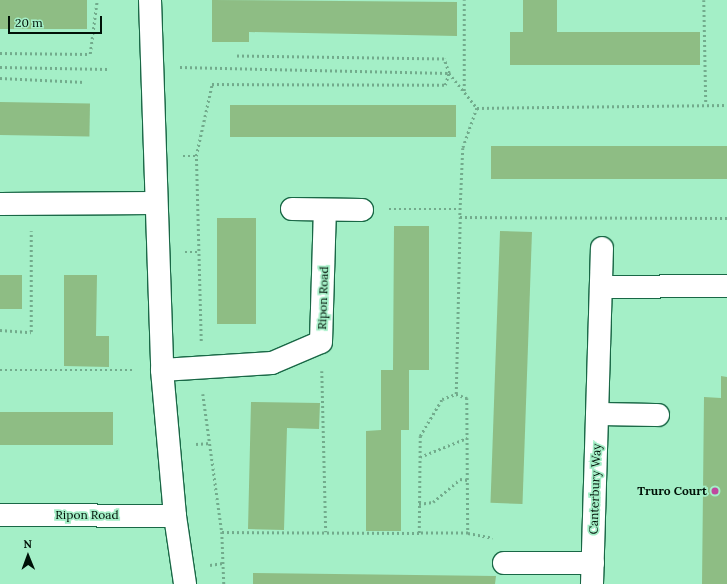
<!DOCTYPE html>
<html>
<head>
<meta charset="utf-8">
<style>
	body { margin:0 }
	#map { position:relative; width:727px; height:584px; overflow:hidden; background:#a4efc7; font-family:Lora,serif }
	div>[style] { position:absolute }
	.building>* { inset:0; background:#8ebd84; transform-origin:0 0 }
	.path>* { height:2.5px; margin-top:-1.25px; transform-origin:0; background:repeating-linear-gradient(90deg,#72ab8c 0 2px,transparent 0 5px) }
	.roads { filter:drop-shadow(1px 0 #196846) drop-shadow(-1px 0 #196846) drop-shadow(0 1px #196846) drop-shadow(0 -1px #196846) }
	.minor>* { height:22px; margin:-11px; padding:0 11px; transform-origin:11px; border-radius:11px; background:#fff }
	.dots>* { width:11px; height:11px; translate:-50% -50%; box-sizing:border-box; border:2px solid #a4efc7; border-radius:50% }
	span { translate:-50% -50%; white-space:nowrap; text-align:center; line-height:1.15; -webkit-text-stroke:3.5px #a4efc7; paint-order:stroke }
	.street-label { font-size:12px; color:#001107 }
	.poi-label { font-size:12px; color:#001107; font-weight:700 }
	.right { translate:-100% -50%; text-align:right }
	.north { position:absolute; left:8px; top:536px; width:40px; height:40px; -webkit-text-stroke:3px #a4efc7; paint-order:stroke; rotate:359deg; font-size:11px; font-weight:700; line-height:16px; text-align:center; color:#001107 }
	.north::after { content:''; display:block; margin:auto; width:14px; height:18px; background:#001107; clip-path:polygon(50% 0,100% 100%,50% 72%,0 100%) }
	.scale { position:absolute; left:8px; top:16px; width:94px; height:18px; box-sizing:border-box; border:2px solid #001107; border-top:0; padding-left:5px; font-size:12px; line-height:14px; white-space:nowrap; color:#001107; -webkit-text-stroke:3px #a4efc7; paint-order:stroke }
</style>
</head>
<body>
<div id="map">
	<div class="building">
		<i style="left:0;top:0;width:87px;height:29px"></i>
		<i style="clip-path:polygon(212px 0,457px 2px,457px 36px,249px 32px,249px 42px,212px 42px)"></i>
		<i style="clip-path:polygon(523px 0,557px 0,557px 32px,700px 32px,700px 65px,510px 65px,510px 32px,523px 32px)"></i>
		<i style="left:0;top:102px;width:90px;height:33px;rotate:1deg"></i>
		<i style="left:230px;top:105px;width:226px;height:32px"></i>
		<i style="left:491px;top:146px;width:236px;height:33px"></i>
		<i style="left:217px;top:218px;width:39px;height:106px"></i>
		<i style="clip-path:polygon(394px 226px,429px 226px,429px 370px,409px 370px,409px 430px,401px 430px,401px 531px,366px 531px,366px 431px,381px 430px,381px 370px,393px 370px)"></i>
		<i style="left:500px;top:231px;width:32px;height:272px;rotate:2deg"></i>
		<i style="left:0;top:275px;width:22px;height:34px"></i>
		<i style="clip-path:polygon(64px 275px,97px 275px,96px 336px,109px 336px,109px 367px,64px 366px)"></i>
		<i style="clip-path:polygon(721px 376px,727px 377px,727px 584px,702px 584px,704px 397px,721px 398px)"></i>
		<i style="clip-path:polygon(251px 402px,320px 403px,319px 429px,287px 428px,284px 530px,248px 529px)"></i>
		<i style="left:0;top:412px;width:113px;height:33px"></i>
		<i style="clip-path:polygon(253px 573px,496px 576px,495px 584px,253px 584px)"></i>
	</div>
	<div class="path">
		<i style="left:704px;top:0;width:104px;rotate:88.9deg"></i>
		<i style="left:0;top:53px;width:90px;rotate:0.6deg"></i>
		<i style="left:90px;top:54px;width:54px;rotate:-82.6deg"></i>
		<i style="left:0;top:67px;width:109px;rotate:1.1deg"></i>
		<i style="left:180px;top:67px;width:269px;rotate:1.3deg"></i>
		<i style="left:449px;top:73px;width:45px;rotate:51.3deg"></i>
		<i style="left:477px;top:108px;width:250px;rotate:-0.7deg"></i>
		<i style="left:0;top:78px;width:85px;rotate:2.7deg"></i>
		<i style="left:464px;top:91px;width:91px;rotate:-90deg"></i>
		<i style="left:477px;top:108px;width:42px;rotate:109.3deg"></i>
		<i style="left:463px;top:148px;width:69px;rotate:92.5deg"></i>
		<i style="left:460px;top:217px;width:267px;rotate:0.2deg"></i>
		<i style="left:183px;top:156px;width:13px"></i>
		<i style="left:389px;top:209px;width:71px"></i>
		<i style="left:185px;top:252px;width:13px"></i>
		<i style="left:0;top:330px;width:31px;rotate:4deg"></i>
		<i style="left:31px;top:332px;width:101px;rotate:-90deg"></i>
		<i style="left:201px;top:341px;width:185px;rotate:-91.5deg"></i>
		<i style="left:196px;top:156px;width:74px;rotate:-77.5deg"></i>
		<i style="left:212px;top:84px;width:233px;rotate:0.2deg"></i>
		<i style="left:445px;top:85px;width:13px;rotate:-72deg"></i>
		<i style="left:449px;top:73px;width:15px;rotate:-110deg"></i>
		<i style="left:444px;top:59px;width:210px;rotate:-179.2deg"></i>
		<i style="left:0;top:370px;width:135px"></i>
		<i style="left:322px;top:371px;width:161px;rotate:88.6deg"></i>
		<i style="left:203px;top:394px;width:139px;rotate:82.2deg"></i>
		<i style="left:222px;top:532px;width:52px;rotate:87.8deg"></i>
		<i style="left:456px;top:394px;width:12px;rotate:20deg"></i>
		<i style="left:467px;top:398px;width:135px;rotate:89.6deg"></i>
		<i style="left:468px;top:533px;width:49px;rotate:180deg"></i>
		<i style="left:419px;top:533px;width:97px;rotate:-89.4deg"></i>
		<i style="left:420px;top:436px;width:43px;rotate:-59.3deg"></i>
		<i style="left:442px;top:399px;width:15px;rotate:-20deg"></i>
		<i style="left:456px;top:394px;width:177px;rotate:-88.7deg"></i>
		<i style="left:196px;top:444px;width:15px;rotate:-4deg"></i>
		<i style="left:420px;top:457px;width:51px;rotate:-22deg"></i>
		<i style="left:419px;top:504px;width:14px;rotate:-8deg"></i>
		<i style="left:433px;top:502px;width:35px;rotate:-40deg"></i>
		<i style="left:460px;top:479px;width:8px;rotate:7deg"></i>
		<i style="left:222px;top:532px;width:197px;rotate:0.3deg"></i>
		<i style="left:468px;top:533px;width:25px;rotate:11deg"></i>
		<i style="left:210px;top:565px;width:13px;rotate:-9deg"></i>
	</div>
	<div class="roads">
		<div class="minor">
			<i style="left:150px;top:0;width:370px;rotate:88.1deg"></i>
			<i style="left:162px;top:370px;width:147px;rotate:84.9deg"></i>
			<i style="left:175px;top:516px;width:69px;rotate:81.6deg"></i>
			<i style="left:0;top:204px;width:154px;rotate:-0.4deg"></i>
			<i style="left:292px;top:209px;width:70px;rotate:0.8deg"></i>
			<i style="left:603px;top:287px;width:124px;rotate:-0.5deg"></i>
			<i style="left:162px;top:370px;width:110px;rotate:-3.6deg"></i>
			<i style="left:272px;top:363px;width:53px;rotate:-23.2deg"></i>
			<i style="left:321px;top:342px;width:132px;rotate:-88.3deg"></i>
			<i style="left:597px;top:414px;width:61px;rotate:0.9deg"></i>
			<i style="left:0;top:515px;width:175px;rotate:0.3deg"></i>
			<i style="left:504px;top:563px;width:89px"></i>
			<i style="left:592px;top:584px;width:336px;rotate:-88.3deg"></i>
		</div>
	</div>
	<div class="dots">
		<i style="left:715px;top:491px;background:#bf489e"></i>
	</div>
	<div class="street-label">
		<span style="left:323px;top:298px;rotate:-88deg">Ripon Road</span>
		<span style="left:595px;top:489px;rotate:-88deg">Canterbury Way</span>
		<span style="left:87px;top:515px">Ripon Road</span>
	</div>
	<div class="poi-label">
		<span class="right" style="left:707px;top:491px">Truro Court</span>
	</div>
	<div class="north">N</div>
	<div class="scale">20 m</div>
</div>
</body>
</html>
